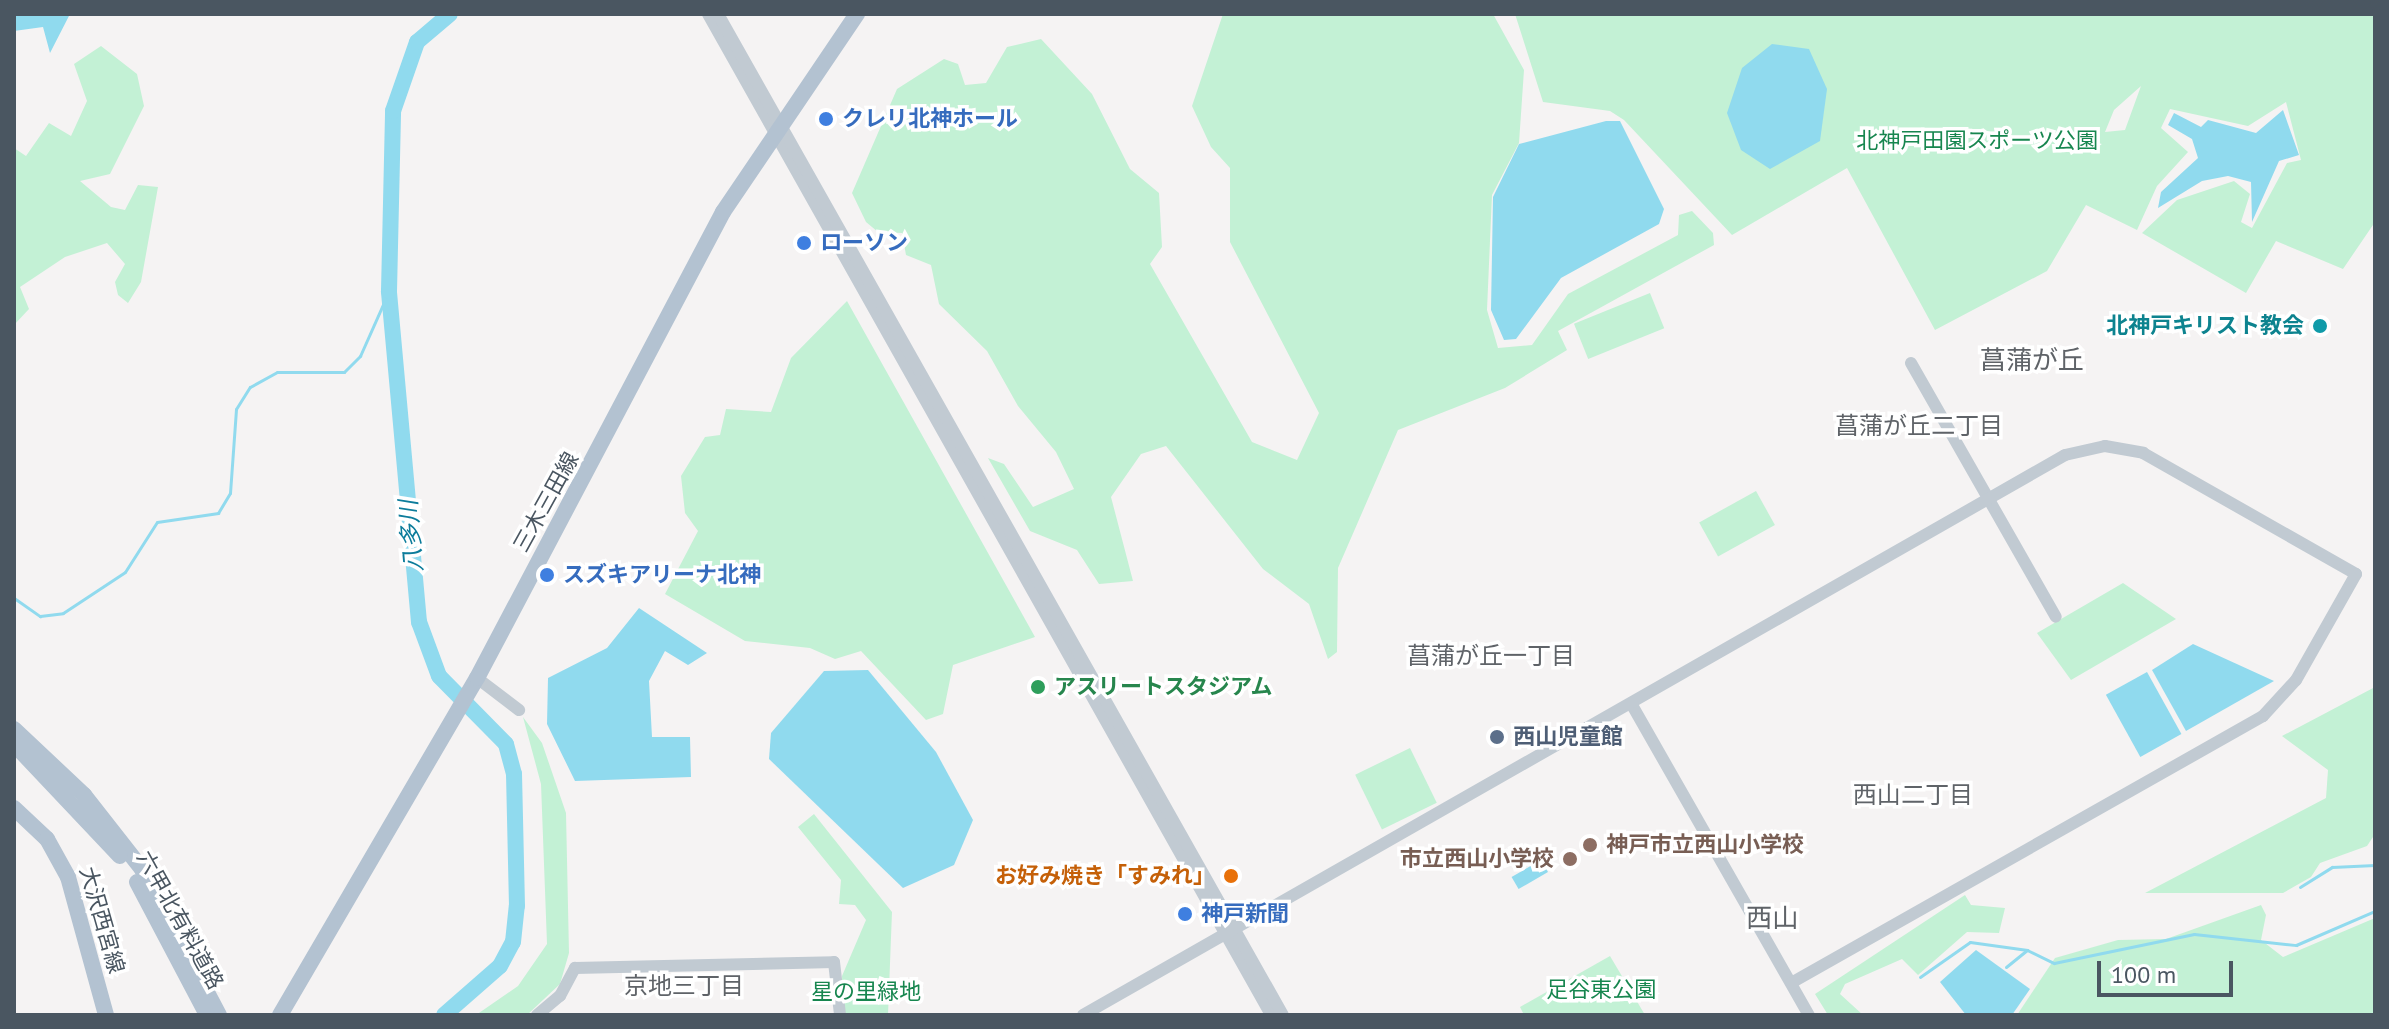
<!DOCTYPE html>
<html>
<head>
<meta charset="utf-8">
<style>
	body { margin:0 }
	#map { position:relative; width:2389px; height:1029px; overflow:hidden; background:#f5f3f3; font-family:"PT Sans","Noto Sans JP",sans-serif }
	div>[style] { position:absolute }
	.green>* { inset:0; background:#c3f1d5; transform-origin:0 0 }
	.water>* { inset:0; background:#90daee; transform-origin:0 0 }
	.stream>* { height:3px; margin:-1.5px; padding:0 1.5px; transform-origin:1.5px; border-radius:1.5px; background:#90daee }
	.river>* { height:16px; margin:-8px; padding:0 8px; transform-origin:8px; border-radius:8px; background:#90daee }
	.tertiary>* { height:12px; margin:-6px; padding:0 6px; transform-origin:6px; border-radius:6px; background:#c1cad2 }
	.primary>* { height:16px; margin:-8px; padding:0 8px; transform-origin:8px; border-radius:8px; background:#b3c2d1 }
	.dots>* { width:22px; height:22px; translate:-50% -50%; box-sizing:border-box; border:4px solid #fff; border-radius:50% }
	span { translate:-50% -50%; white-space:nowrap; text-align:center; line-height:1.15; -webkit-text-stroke:7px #fff; paint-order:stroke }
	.shop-label { font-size:22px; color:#366cbe; font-weight:700 }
	.left { translate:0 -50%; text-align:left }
	.park-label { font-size:22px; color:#17864f }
	.culture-label { font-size:22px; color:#0d838f; font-weight:700 }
	.right { translate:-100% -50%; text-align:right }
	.street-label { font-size:22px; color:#4a5661 }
	.leisure-label { font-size:22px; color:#27864d; font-weight:700 }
	.service-label { font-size:22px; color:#4e5e75; font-weight:700 }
	.education-label { font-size:22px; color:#785e54; font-weight:700 }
	.food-label { font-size:22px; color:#c56008; font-weight:700 }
	.neighbourhood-label { font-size:24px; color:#5f6368 }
	.water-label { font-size:24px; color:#0c7c9b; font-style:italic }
	.quarter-label { font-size:26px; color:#5f6368 }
	.frame { position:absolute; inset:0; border:16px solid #4a5661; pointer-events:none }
	.scale { position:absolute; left:2097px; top:961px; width:136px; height:36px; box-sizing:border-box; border:4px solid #4a5661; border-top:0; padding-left:10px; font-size:24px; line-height:28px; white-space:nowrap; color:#4a5661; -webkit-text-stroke:6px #fff; paint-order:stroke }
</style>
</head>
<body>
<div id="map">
	<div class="green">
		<i style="clip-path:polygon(1223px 14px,1493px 14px,1524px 70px,1519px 143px,1492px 195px,1487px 310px,1498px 348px,1532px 345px,1568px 294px,1678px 235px,1679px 215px,1692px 211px,1713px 233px,1714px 245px,1558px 331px,1567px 350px,1505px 388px,1398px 430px,1338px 568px,1337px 652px,1328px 659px,1309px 604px,1263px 569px,1166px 446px,1141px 454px,1111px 497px,1133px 581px,1099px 584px,1077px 550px,1030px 531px,988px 458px,1004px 464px,1033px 507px,1074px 489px,1056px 452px,1018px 406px,987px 351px,939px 304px,931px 265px,906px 255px,902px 233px,878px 232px,866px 222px,852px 193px,897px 89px,944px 59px,958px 64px,965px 85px,986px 83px,1007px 47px,1041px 39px,1092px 94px,1130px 169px,1159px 193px,1162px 247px,1150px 264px,1252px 442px,1297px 460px,1319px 413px,1230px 242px,1230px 168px,1211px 147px,1192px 106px)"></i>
		<i style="clip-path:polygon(evenodd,1515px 14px,2375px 14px,2375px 222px,2343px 269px,2276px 241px,2246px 293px,2142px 233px,2177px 200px,2234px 181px,2250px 194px,2241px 222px,2252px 228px,2287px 163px,2301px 160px,2286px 102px,2248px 126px,2170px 109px,2161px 128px,2188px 152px,2157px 186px,2137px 230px,2086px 205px,2047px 271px,1935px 330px,1847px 168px,1732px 235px,1624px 120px,1610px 111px,1543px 102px,1515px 14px,2141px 86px,2125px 130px,2105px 132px,2114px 110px,2141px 86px)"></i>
		<i style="clip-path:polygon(101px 46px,137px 74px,144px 106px,110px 174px,80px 181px,111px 207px,125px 210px,138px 185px,158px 187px,141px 282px,128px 303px,118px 295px,115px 282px,125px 264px,107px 243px,65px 257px,20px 287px,29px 309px,14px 325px,14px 148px,26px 156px,49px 123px,71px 136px,87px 101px,74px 64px)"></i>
		<i style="left:1650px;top:293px;width:38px;height:82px;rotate:68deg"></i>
		<i style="clip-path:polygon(847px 301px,1035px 637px,953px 665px,943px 714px,926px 720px,861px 651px,835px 659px,810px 648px,745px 641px,665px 594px,698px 531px,685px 513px,681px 476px,705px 437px,720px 435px,726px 409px,771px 412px,791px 358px)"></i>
		<i style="left:1756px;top:491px;width:39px;height:65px;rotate:61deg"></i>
		<i style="clip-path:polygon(2123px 583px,2176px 619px,2071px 680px,2037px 633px)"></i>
		<i style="clip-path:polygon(2375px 687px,2375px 834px,2367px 846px,2320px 863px,2311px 877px,2283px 893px,2145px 893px,2326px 798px,2328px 770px,2282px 736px)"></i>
		<i style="clip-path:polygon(523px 717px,542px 743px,566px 813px,569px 953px,560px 984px,527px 1015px,476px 1015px,518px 986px,547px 944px,541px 784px)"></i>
		<i style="left:1410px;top:748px;width:61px;height:61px;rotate:64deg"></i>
		<i style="clip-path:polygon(814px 814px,892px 912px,888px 1015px,843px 1015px,842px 976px,866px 920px,855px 905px,839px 904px,841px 880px,798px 827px)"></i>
		<i style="clip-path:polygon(1965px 895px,1971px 905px,2005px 908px,1999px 933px,1967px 932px,1918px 975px,1902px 959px,1845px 984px,1840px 994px,1863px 1015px,1828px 1015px,1815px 994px)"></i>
		<i style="clip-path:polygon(2261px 905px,2266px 915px,2261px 940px,2283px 957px,2375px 918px,2375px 1015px,2017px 1015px,2055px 958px,2118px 940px,2166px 939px)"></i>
		<i style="clip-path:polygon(1610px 956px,1645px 1015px,1524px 1015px,1520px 1007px)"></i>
	</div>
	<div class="water">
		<i style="clip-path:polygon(14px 14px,70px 14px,50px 53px,43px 27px,14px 31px)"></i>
		<i style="clip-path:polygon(1772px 44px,1809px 49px,1827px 89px,1820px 141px,1770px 169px,1741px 150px,1727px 113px,1742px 68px)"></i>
		<i style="clip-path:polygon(2283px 110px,2299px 155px,2279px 161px,2252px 222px,2251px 182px,2228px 176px,2202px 181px,2158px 208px,2161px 192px,2198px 158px,2192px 139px,2168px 125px,2174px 113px,2201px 127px,2208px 120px,2256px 133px)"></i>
		<i style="clip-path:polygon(1606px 121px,1620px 121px,1664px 209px,1659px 224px,1561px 278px,1516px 339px,1504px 340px,1491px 310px,1493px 197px,1519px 144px)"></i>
		<i style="clip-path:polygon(639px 608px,707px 653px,688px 665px,665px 651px,649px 681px,652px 737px,690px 737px,691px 777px,575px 781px,547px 724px,548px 678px,607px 648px)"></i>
		<i style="clip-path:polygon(2193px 644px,2274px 681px,2186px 731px,2152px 670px)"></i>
		<i style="clip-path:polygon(868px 670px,936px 752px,973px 820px,954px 865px,903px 888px,769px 759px,771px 733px,824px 671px)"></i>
		<i style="left:2147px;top:672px;width:71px;height:47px;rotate:61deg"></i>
		<i style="left:1541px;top:860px;width:14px;height:34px;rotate:60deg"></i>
		<i style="clip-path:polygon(1976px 950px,2030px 989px,2012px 1015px,1966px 1015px,1940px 982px)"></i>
	</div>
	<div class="stream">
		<i style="left:14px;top:598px;width:32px;rotate:35deg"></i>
		<i style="left:40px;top:616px;width:23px;rotate:-7deg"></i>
		<i style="left:63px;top:613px;width:74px;rotate:-33.5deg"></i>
		<i style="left:125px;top:572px;width:59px;rotate:-57.4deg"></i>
		<i style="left:157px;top:522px;width:62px;rotate:-8.4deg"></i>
		<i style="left:218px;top:513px;width:23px;rotate:-59deg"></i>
		<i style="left:230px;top:493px;width:84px;rotate:-85.9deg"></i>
		<i style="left:236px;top:409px;width:26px;rotate:-58deg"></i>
		<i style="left:250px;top:387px;width:31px;rotate:-29deg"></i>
		<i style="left:277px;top:372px;width:67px"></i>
		<i style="left:344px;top:372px;width:23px;rotate:-45deg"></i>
		<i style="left:360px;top:356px;width:71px;rotate:-66deg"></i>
		<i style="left:2300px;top:887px;width:38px;rotate:-32deg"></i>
		<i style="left:2332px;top:867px;width:43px;rotate:-2.7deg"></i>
		<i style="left:2006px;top:967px;width:27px;rotate:-39deg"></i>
		<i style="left:2027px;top:950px;width:30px;rotate:26deg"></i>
		<i style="left:2054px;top:963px;width:143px;rotate:-11.7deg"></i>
		<i style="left:2194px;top:934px;width:103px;rotate:6.2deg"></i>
		<i style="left:2296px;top:945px;width:86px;rotate:-23.3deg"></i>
		<i style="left:1920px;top:977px;width:61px;rotate:-35deg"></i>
		<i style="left:1970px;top:942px;width:58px;rotate:8deg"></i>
	</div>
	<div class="river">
		<i style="left:444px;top:1015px;width:74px;rotate:-41.2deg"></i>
		<i style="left:500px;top:966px;width:27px;rotate:-62deg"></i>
		<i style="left:513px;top:942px;width:36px;rotate:-84deg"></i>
		<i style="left:517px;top:906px;width:132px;rotate:-91.3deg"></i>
		<i style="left:514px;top:774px;width:31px;rotate:-105deg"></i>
		<i style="left:506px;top:744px;width:95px;rotate:-134.6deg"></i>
		<i style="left:439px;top:676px;width:58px;rotate:-110.3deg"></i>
		<i style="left:419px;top:622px;width:332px;rotate:-95.2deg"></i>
		<i style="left:389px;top:291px;width:180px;rotate:-88.7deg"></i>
		<i style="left:393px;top:111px;width:73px;rotate:-70.8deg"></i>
		<i style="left:417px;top:42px;width:43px;rotate:-40.3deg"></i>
	</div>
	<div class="tertiary">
		<i style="left:708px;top:14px;width:1148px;rotate:60.64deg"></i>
		<i style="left:718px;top:14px;width:1149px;rotate:60.56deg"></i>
		<i style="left:1911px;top:363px;width:292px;rotate:60.3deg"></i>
		<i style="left:477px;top:678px;width:53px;rotate:37.3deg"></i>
		<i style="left:1632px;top:705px;width:357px;rotate:60.3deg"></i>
		<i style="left:537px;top:1015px;width:30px;rotate:-40deg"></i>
		<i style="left:560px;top:996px;width:32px;rotate:-62deg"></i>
		<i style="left:575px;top:968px;width:259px;rotate:-1.3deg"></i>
		<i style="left:834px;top:962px;width:53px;rotate:83.5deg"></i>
		<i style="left:1083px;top:1015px;width:1130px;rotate:-29.69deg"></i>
		<i style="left:2065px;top:455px;width:41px;rotate:-12.7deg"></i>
		<i style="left:2105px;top:446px;width:39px;rotate:10deg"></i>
		<i style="left:2143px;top:453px;width:245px;rotate:29.6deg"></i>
		<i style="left:2356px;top:574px;width:122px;rotate:119.5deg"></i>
		<i style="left:2296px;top:680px;width:49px;rotate:132.5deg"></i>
		<i style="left:2263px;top:716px;width:542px;rotate:150.5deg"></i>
	</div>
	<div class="primary">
		<i style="left:14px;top:729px;width:96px;rotate:43.3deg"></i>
		<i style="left:84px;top:795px;width:94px;rotate:51.9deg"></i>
		<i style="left:142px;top:869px;width:165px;rotate:62.2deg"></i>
		<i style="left:14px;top:744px;width:154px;rotate:46.6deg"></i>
		<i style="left:14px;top:808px;width:45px;rotate:43.2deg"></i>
		<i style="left:47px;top:839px;width:43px;rotate:61.1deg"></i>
		<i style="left:68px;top:877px;width:143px;rotate:74.6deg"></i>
		<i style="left:137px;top:882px;width:150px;rotate:62.2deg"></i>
		<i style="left:280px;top:1015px;width:390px;rotate:-59.7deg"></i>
		<i style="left:477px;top:678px;width:527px;rotate:-62.17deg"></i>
		<i style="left:723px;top:212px;width:239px;rotate:-55.9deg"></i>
	</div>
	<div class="dots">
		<i style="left:826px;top:119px;background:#3f7fe0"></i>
		<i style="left:804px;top:243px;background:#3f7fe0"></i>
		<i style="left:2320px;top:326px;background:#0f9aa8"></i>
		<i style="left:547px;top:575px;background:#3f7fe0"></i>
		<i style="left:1038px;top:687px;background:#2e9e5b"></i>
		<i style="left:1497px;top:737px;background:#5c6f8a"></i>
		<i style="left:1590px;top:845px;background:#8d6e63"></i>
		<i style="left:1570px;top:859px;background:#8d6e63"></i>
		<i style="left:1231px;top:876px;background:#e8710a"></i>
		<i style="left:1185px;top:914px;background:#3f7fe0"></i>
	</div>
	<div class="shop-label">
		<span class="left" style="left:842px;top:119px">クレリ北神ホール</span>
		<span class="left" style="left:820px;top:243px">ローソン</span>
		<span class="left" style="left:563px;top:575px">スズキアリーナ北神</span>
		<span class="left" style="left:1201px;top:914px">神戸新聞</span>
	</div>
	<div class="park-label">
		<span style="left:1977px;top:141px">北神戸田園スポーツ公園</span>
		<span style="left:1601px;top:990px">足谷東公園</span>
		<span style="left:866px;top:992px">星の里緑地</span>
	</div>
	<div class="culture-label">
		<span class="right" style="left:2304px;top:326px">北神戸キリスト教会</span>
	</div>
	<div class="street-label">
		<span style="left:546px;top:502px;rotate:-61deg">三木三田線</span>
		<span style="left:102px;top:920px;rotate:74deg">大沢西宮線</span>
		<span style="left:180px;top:920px;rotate:61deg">六甲北有料道路</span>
	</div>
	<div class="leisure-label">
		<span class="left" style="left:1054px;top:687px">アスリートスタジアム</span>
	</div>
	<div class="service-label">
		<span class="left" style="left:1513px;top:737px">西山児童館</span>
	</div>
	<div class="education-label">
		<span class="left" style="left:1606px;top:845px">神戸市立西山小学校</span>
		<span class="right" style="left:1554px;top:859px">市立西山小学校</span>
	</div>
	<div class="food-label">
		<span class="right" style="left:1215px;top:876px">お好み焼き「すみれ」</span>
	</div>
	<div class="neighbourhood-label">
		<span style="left:1919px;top:426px">菖蒲が丘二丁目</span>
		<span style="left:1491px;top:656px">菖蒲が丘一丁目</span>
		<span style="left:1913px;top:795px">西山二丁目</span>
		<span style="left:684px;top:986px">京地三丁目</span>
	</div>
	<div class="water-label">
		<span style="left:411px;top:536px;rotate:-95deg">八多川</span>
	</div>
	<div class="quarter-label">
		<span style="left:2032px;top:360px">菖蒲が丘</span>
		<span style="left:1772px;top:918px">西山</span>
	</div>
	<div class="frame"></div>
	<div class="scale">100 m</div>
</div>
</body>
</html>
